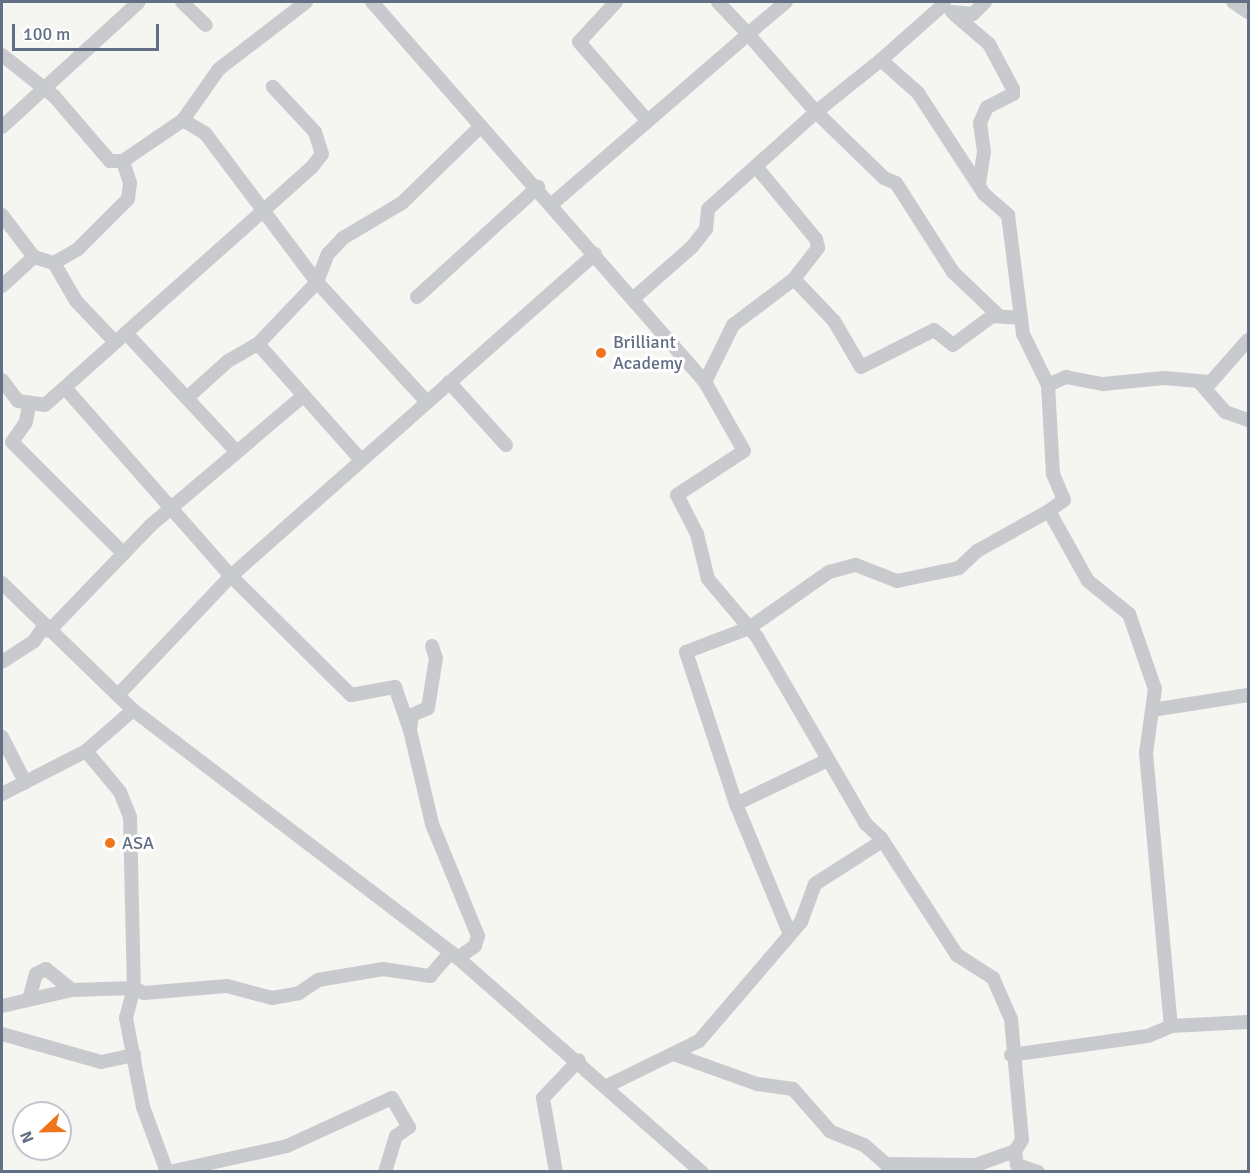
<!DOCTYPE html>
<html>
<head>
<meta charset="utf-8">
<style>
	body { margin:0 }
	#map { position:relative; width:1250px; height:1173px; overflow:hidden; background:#f5f6f2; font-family:Signika,sans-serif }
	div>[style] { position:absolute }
	.minor>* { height:14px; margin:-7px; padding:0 7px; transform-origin:7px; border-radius:7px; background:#c8cace }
	.dots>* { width:16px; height:16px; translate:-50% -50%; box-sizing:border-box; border:3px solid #fff; border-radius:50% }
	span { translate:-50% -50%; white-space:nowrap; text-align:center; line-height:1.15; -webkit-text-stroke:6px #fff; paint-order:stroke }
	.poi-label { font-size:18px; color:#636f85 }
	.left { translate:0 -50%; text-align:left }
	.frame { position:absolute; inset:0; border:3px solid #636f85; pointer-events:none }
	.north { position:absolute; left:12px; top:1101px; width:60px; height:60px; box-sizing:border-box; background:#fff; border:2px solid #c1c5ce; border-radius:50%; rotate:248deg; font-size:16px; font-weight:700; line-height:24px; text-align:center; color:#636f85 }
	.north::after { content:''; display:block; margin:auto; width:21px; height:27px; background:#ef741a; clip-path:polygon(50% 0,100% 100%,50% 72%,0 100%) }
	.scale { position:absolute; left:12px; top:24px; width:147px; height:27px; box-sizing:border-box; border:3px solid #636f85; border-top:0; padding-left:8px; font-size:18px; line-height:21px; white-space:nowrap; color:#636f85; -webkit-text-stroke:4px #fff; paint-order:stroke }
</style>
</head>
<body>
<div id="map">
	<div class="minor">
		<i style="left:182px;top:2px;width:33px;rotate:44deg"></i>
		<i style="left:372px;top:2px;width:505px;rotate:48.77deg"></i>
		<i style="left:705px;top:382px;width:79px;rotate:60.5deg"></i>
		<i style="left:744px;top:451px;width:80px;rotate:146.7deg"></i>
		<i style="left:677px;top:495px;width:44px;rotate:62.9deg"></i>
		<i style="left:697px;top:534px;width:46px;rotate:76.3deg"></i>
		<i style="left:708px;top:579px;width:76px;rotate:49.8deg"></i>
		<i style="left:757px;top:637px;width:216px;rotate:59.8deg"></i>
		<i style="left:866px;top:824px;width:21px;rotate:43deg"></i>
		<i style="left:881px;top:838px;width:140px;rotate:57deg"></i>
		<i style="left:957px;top:955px;width:43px;rotate:32.6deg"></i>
		<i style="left:993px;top:978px;width:45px;rotate:66.3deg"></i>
		<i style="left:1011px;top:1019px;width:121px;rotate:84.8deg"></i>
		<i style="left:1022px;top:1140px;width:13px;rotate:122deg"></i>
		<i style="left:1015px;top:1151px;width:41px;rotate:160.3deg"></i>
		<i style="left:976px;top:1165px;width:90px;rotate:-179.4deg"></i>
		<i style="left:886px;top:1164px;width:29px;rotate:-139deg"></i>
		<i style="left:864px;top:1145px;width:37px;rotate:-158deg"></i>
		<i style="left:830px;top:1131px;width:56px;rotate:-131.4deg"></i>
		<i style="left:793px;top:1089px;width:36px;rotate:-172deg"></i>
		<i style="left:757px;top:1084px;width:86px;rotate:-160.3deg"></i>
		<i style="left:616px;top:2px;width:54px;rotate:132.8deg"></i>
		<i style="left:579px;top:42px;width:102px;rotate:49deg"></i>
		<i style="left:786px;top:2px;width:50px;rotate:139.9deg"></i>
		<i style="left:748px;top:34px;width:103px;rotate:48.9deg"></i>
		<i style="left:816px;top:112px;width:83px;rotate:-38.7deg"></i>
		<i style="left:881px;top:60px;width:50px;rotate:41.7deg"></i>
		<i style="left:918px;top:93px;width:121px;rotate:56.8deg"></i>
		<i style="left:984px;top:194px;width:32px;rotate:41deg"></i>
		<i style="left:1008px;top:215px;width:120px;rotate:82.8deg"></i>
		<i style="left:1023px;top:334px;width:57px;rotate:63.9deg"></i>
		<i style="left:1048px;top:385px;width:89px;rotate:86.8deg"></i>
		<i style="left:1053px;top:474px;width:28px;rotate:67deg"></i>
		<i style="left:1064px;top:500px;width:19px;rotate:144deg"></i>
		<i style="left:1049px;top:511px;width:80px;rotate:60.9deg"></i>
		<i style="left:1088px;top:581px;width:53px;rotate:38.8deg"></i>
		<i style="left:1129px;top:614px;width:79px;rotate:70.9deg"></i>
		<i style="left:1155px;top:689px;width:65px;rotate:98deg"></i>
		<i style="left:1146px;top:753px;width:274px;rotate:84.8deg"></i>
		<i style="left:1233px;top:2px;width:18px;rotate:34deg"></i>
		<i style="left:952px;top:12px;width:21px;rotate:5deg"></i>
		<i style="left:973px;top:14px;width:17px;rotate:-45deg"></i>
		<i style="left:955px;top:15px;width:45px;rotate:40.5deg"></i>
		<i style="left:989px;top:44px;width:51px;rotate:61.9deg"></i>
		<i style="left:1013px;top:89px;width:5px;rotate:90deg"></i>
		<i style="left:1013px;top:94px;width:29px;rotate:153deg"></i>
		<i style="left:987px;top:107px;width:17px;rotate:114deg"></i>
		<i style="left:980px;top:123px;width:29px;rotate:82deg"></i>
		<i style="left:984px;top:152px;width:33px;rotate:99deg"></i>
		<i style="left:2px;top:55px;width:66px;rotate:38.3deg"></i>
		<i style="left:54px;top:96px;width:86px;rotate:49.3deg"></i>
		<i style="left:110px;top:161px;width:13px"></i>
		<i style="left:881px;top:60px;width:84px;rotate:-41.6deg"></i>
		<i style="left:183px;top:120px;width:26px;rotate:31deg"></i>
		<i style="left:205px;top:133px;width:186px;rotate:53.1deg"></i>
		<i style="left:317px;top:282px;width:163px;rotate:47.5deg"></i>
		<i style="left:2px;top:127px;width:185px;rotate:-42.4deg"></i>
		<i style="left:758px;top:169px;width:91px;rotate:50.4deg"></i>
		<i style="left:816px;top:239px;width:9px;rotate:77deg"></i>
		<i style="left:818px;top:248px;width:39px;rotate:128deg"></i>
		<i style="left:794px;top:279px;width:58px;rotate:46.4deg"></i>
		<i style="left:834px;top:321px;width:53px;rotate:59.6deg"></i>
		<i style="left:861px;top:367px;width:82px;rotate:-26.9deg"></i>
		<i style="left:934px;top:330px;width:24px;rotate:38deg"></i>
		<i style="left:953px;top:345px;width:49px;rotate:-36.6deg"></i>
		<i style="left:992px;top:316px;width:28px;rotate:4deg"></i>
		<i style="left:552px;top:204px;width:259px;rotate:-40.9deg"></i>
		<i style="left:748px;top:34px;width:44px;rotate:-133.2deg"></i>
		<i style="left:2px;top:215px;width:53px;rotate:52.7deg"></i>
		<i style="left:54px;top:263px;width:28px;rotate:-30deg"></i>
		<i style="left:78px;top:249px;width:71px;rotate:-45deg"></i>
		<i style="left:128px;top:199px;width:16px;rotate:-83deg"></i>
		<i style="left:130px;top:183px;width:23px;rotate:-108deg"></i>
		<i style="left:123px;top:161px;width:73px;rotate:-34.3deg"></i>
		<i style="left:183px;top:120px;width:62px;rotate:-54.8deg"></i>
		<i style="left:219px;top:69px;width:110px;rotate:-37.6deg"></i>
		<i style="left:2px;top:286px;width:43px;rotate:-42.2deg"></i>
		<i style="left:34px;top:257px;width:21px;rotate:17deg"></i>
		<i style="left:54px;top:263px;width:44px;rotate:59.9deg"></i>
		<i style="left:76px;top:301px;width:57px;rotate:46.4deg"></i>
		<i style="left:417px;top:297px;width:164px;rotate:-42.3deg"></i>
		<i style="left:635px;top:297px;width:76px;rotate:-41.3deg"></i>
		<i style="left:692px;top:247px;width:23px;rotate:-52deg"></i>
		<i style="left:706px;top:229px;width:20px;rotate:-84deg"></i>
		<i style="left:708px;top:209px;width:145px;rotate:-41.9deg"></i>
		<i style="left:816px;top:112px;width:95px;rotate:44.1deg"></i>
		<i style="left:884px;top:178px;width:13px;rotate:23deg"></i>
		<i style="left:896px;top:183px;width:106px;rotate:57.4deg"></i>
		<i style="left:953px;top:272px;width:64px;rotate:43.7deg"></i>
		<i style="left:126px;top:333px;width:161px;rotate:47deg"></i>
		<i style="left:258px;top:344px;width:86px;rotate:-46.4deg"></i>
		<i style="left:317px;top:282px;width:30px;rotate:-69deg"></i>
		<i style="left:328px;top:254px;width:22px;rotate:-47deg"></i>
		<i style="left:343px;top:238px;width:69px;rotate:-30.7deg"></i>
		<i style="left:402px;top:203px;width:110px;rotate:-44.3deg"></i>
		<i style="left:2px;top:380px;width:26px;rotate:53deg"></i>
		<i style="left:18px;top:401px;width:27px;rotate:8deg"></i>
		<i style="left:45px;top:405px;width:358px;rotate:-41.7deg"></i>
		<i style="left:312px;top:167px;width:16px;rotate:-52deg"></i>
		<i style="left:322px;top:154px;width:23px;rotate:-108deg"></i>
		<i style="left:315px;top:132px;width:62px;rotate:-133deg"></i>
		<i style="left:449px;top:382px;width:85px;rotate:47.9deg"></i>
		<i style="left:705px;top:382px;width:64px;rotate:-63.8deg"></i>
		<i style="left:733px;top:325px;width:76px;rotate:-37deg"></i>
		<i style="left:1200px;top:383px;width:38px;rotate:49deg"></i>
		<i style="left:1225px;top:412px;width:24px;rotate:19deg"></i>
		<i style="left:1048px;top:385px;width:20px;rotate:-24deg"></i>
		<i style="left:1066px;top:377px;width:38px;rotate:11deg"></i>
		<i style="left:1103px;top:384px;width:61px;rotate:-5.6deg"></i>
		<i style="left:1164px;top:378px;width:47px;rotate:4.9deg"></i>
		<i style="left:1211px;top:382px;width:56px;rotate:-48.6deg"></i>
		<i style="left:66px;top:389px;width:249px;rotate:48.6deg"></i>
		<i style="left:231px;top:576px;width:169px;rotate:44.8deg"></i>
		<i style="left:351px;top:695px;width:45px;rotate:-10.3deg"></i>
		<i style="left:395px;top:687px;width:46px;rotate:70.8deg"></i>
		<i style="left:188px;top:397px;width:54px;rotate:-42deg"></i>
		<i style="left:228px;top:361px;width:34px;rotate:-30deg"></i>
		<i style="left:258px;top:344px;width:155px;rotate:48.4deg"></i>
		<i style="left:29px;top:405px;width:17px;rotate:100deg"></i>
		<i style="left:26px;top:422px;width:24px;rotate:125deg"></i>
		<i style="left:12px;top:442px;width:158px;rotate:45deg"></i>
		<i style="left:2px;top:583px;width:182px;rotate:44.1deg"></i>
		<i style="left:133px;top:710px;width:409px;rotate:37.3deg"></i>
		<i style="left:458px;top:958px;width:325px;rotate:41.3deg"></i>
		<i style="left:49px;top:631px;width:147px;rotate:-46.1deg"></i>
		<i style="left:151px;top:525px;width:198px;rotate:-40.3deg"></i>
		<i style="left:432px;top:646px;width:13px;rotate:72deg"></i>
		<i style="left:436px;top:658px;width:51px;rotate:99.1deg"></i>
		<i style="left:428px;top:708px;width:17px;rotate:156deg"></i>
		<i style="left:412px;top:715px;width:15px;rotate:98deg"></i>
		<i style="left:410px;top:730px;width:97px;rotate:76.8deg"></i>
		<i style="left:432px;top:824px;width:121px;rotate:67.7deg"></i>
		<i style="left:478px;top:936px;width:10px;rotate:107deg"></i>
		<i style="left:475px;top:946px;width:21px;rotate:145deg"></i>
		<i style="left:2px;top:662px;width:38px;rotate:-33deg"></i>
		<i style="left:34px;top:641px;width:18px;rotate:-56deg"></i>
		<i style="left:118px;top:695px;width:164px;rotate:-46.5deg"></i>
		<i style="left:231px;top:576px;width:486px;rotate:-41.5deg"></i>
		<i style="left:1152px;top:710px;width:97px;rotate:-8.9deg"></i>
		<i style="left:2px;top:737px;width:51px;rotate:62.9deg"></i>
		<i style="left:86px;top:751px;width:53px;rotate:50.3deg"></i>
		<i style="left:120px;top:792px;width:27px;rotate:68deg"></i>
		<i style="left:130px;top:817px;width:171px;rotate:88.7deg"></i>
		<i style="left:134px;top:988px;width:31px;rotate:105deg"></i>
		<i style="left:126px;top:1018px;width:91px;rotate:79.2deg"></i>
		<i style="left:143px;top:1107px;width:69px;rotate:69.7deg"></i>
		<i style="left:2px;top:794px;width:94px;rotate:-27.1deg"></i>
		<i style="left:86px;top:751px;width:62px;rotate:-41.1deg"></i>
		<i style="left:736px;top:804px;width:160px;rotate:-108.2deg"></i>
		<i style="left:686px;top:652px;width:67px;rotate:-20.9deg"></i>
		<i style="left:749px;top:628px;width:98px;rotate:-35deg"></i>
		<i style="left:829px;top:572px;width:28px;rotate:-15deg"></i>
		<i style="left:856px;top:565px;width:44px;rotate:21.3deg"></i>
		<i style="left:897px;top:581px;width:63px;rotate:-11.8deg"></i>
		<i style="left:959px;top:568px;width:25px;rotate:-43deg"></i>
		<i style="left:977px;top:551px;width:82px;rotate:-29.1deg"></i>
		<i style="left:789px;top:932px;width:139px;rotate:-112.5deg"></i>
		<i style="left:736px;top:804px;width:102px;rotate:-25.6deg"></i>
		<i style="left:30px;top:996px;width:23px;rotate:-75deg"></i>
		<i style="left:36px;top:974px;width:11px;rotate:-27deg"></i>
		<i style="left:46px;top:969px;width:33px;rotate:39deg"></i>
		<i style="left:2px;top:1006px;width:72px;rotate:-12.9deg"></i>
		<i style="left:72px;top:990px;width:62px;rotate:-1.8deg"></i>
		<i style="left:134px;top:988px;width:11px;rotate:27deg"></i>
		<i style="left:144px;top:993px;width:83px;rotate:-4.8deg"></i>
		<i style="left:227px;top:986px;width:47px;rotate:14.9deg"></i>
		<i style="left:272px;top:998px;width:27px;rotate:-10deg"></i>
		<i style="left:299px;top:993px;width:23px;rotate:-34deg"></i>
		<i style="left:318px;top:980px;width:66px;rotate:-9.6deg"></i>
		<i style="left:383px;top:969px;width:48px;rotate:8.5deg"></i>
		<i style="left:430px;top:976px;width:32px;rotate:-49deg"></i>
		<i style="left:2px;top:1034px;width:103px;rotate:15.8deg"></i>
		<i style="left:101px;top:1062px;width:34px;rotate:-12deg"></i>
		<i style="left:1011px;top:1055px;width:138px;rotate:-7.9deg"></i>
		<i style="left:1148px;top:1036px;width:25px;rotate:-23deg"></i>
		<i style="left:1171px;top:1026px;width:77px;rotate:-3deg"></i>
		<i style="left:609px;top:1085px;width:100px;rotate:-26.1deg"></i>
		<i style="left:699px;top:1041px;width:157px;rotate:-49.4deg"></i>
		<i style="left:801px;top:922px;width:40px;rotate:-69.8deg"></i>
		<i style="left:815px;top:884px;width:80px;rotate:-32.7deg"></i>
		<i style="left:1015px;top:1151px;width:14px;rotate:82deg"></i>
		<i style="left:1017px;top:1165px;width:22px;rotate:18deg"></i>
		<i style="left:169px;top:1172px;width:121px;rotate:-12.4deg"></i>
		<i style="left:287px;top:1146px;width:115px;rotate:-24.6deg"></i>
		<i style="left:392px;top:1098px;width:34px;rotate:60deg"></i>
		<i style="left:409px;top:1127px;width:16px;rotate:145deg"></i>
		<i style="left:396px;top:1136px;width:38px;rotate:107deg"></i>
		<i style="left:556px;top:1172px;width:75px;rotate:-100deg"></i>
		<i style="left:543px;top:1098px;width:52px;rotate:-46.5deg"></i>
	</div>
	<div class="dots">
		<i style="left:601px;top:353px;background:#ef741a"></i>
		<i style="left:110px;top:843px;background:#ef741a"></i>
	</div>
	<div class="poi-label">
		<span class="left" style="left:613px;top:353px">Brilliant<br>Academy</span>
		<span class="left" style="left:122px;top:843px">ASA</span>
	</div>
	<div class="frame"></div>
	<div class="north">N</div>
	<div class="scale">100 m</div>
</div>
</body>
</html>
